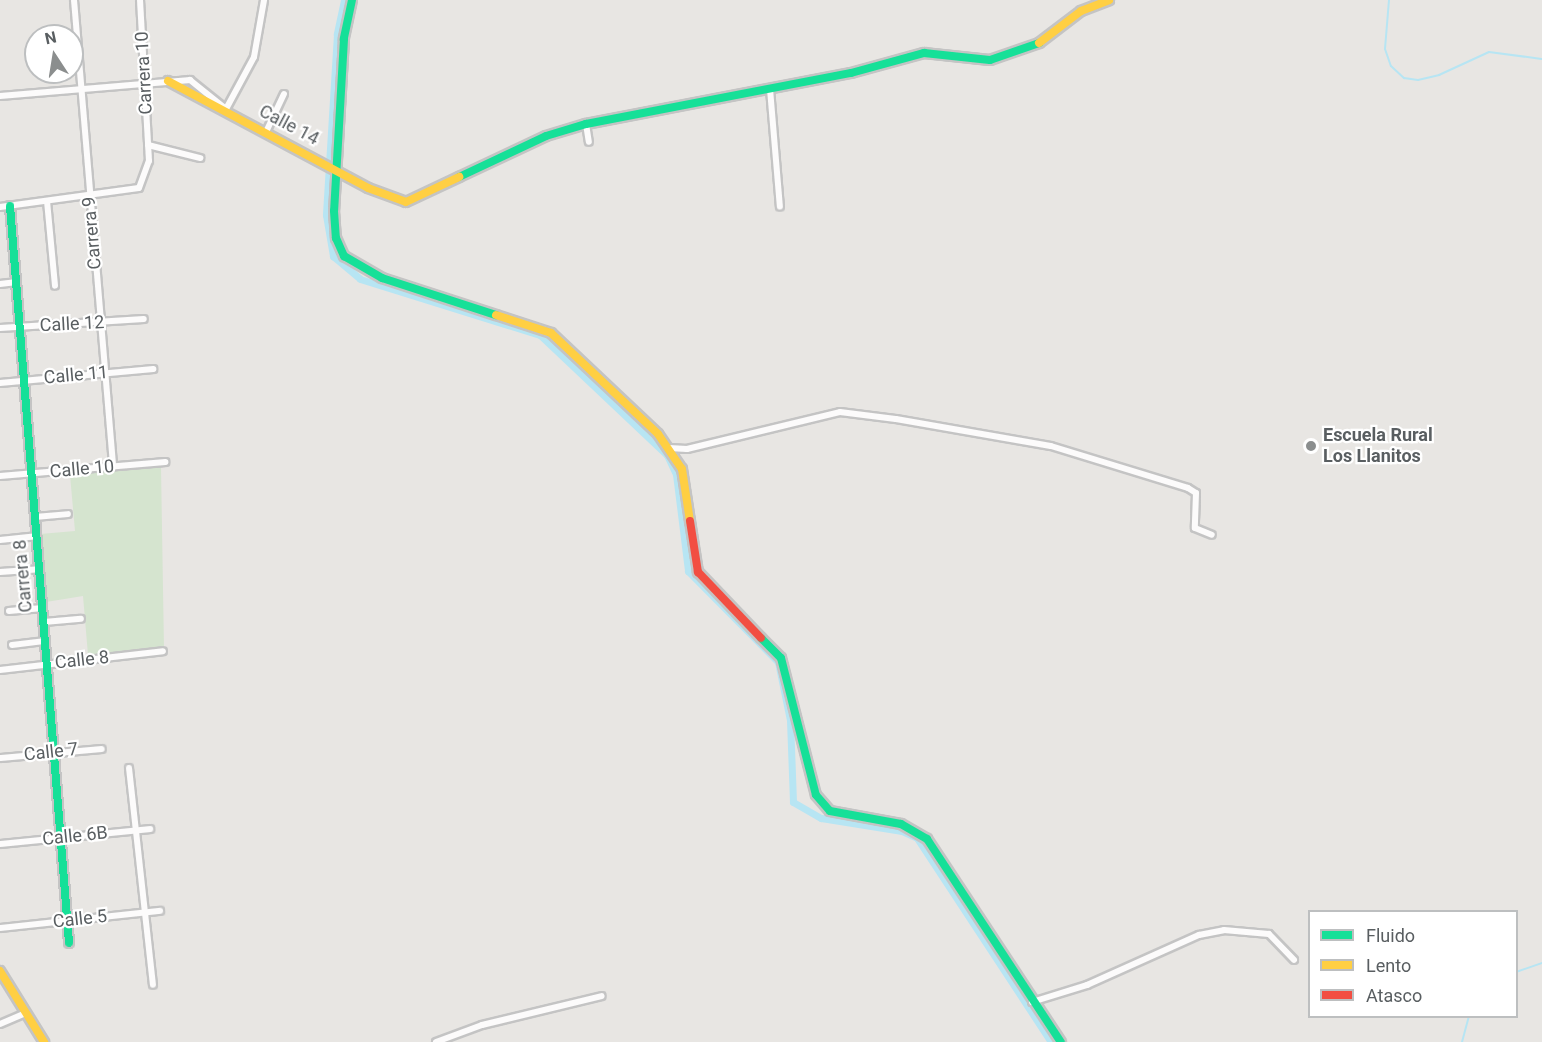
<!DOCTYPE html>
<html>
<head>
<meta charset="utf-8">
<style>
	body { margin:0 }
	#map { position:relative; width:1542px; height:1042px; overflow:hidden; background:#e8e6e3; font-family:Roboto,sans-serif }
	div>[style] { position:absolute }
	.green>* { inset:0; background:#d5e4cf }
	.stream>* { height:2px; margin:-1px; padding:0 1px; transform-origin:1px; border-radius:1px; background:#b7e5f3 }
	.canal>* { height:7px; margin:-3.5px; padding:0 3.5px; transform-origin:3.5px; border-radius:3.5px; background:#b7e5f3 }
	.roads { filter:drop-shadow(2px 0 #c4c4c4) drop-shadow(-2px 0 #c4c4c4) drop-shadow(0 2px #c4c4c4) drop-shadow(0 -2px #c4c4c4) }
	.street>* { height:6px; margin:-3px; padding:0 3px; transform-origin:3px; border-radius:3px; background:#fcfbfb }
	.fast>* { height:8px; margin:-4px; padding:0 4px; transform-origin:4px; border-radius:4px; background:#16e098 }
	.slow>* { height:8px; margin:-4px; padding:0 4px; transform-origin:4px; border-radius:4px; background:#ffcf43 }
	.jam>* { height:8px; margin:-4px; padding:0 4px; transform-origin:4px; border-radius:4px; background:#f24e42 }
	.dots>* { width:16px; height:16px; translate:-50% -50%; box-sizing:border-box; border:3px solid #fff; border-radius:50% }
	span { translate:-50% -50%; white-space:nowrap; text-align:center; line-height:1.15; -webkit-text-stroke:4.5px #fff; paint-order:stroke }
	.street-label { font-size:18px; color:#595e61 }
	.poi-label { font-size:18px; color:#595e61; font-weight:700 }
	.left { translate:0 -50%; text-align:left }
	.legend { position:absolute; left:1308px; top:910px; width:210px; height:108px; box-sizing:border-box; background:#fff; border:2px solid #bdbfc0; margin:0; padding:8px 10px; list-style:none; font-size:18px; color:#595e61 }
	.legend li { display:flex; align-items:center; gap:12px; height:30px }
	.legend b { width:30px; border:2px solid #bdbfc0 }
	.north { position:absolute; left:24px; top:24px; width:60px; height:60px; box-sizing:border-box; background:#fff; border:2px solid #bdbfc0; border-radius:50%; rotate:348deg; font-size:16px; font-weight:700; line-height:24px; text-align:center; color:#595e61 }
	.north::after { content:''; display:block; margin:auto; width:21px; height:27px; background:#8b8e8e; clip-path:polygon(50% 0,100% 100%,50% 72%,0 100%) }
</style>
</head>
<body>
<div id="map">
	<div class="green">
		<i style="clip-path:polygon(161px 467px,164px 648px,88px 655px,83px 596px,46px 602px,40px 534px,75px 531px,70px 475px)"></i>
	</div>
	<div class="stream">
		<i style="left:1389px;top:0;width:49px;rotate:94.7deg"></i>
		<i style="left:1385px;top:49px;width:18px;rotate:71deg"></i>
		<i style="left:1391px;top:66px;width:18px;rotate:43deg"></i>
		<i style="left:1404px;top:78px;width:14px;rotate:8deg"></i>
		<i style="left:1418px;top:80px;width:22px;rotate:-13deg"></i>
		<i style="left:1439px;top:75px;width:55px;rotate:-24.7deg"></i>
		<i style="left:1489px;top:52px;width:53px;rotate:7.5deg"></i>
		<i style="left:1516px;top:972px;width:28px;rotate:-19deg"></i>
		<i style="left:1462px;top:1042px;width:27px;rotate:-75deg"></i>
	</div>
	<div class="canal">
		<i style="left:344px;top:0;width:35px;rotate:102deg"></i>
		<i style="left:337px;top:34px;width:181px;rotate:93.5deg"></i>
		<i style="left:326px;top:215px;width:42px;rotate:80.3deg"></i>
		<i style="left:333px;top:256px;width:35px;rotate:40deg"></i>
		<i style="left:360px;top:279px;width:189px;rotate:17.3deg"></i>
		<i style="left:540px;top:335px;width:175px;rotate:43.4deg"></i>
		<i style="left:667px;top:455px;width:21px;rotate:65deg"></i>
		<i style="left:676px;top:474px;width:98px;rotate:82.9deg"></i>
		<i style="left:688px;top:571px;width:128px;rotate:45.3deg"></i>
		<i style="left:778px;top:662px;width:59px;rotate:78.3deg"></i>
		<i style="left:790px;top:720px;width:82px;rotate:87.9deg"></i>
		<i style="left:793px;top:802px;width:32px;rotate:30deg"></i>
		<i style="left:821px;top:818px;width:82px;rotate:9.1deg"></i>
		<i style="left:902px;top:831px;width:17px;rotate:25deg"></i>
		<i style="left:917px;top:838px;width:244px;rotate:56.7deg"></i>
	</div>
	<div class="roads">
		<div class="street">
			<i style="left:74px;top:0;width:468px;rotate:85.2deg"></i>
			<i style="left:770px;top:89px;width:118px;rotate:85.2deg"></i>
			<i style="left:0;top:96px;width:191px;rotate:-4.8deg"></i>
			<i style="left:190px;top:80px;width:46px;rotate:38.9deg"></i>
			<i style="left:226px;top:109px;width:59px;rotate:-61.7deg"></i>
			<i style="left:254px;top:57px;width:58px;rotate:-80deg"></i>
			<i style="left:586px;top:124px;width:18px;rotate:81deg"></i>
			<i style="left:266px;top:132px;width:42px;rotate:-64.7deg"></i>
			<i style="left:148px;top:145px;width:54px;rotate:14deg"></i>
			<i style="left:47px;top:201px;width:85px;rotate:84.6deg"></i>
			<i style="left:0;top:207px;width:140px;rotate:-7.8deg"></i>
			<i style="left:139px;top:188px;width:29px;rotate:-70deg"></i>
			<i style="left:149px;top:161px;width:161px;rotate:-93.2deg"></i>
			<i style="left:0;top:284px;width:17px;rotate:-7deg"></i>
			<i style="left:0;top:328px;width:144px;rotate:-3.6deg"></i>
			<i style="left:0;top:383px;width:154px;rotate:-5.2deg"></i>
			<i style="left:669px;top:448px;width:18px;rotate:3deg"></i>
			<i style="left:687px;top:449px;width:157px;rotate:-13.6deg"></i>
			<i style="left:840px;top:412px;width:56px;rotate:7.1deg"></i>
			<i style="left:896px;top:419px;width:157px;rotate:9.9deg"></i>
			<i style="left:1051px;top:446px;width:143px;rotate:17deg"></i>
			<i style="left:1188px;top:488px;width:9px;rotate:32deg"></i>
			<i style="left:1196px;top:493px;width:35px;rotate:92deg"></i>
			<i style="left:1195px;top:528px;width:18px;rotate:22deg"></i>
			<i style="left:0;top:476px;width:166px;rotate:-4.8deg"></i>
			<i style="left:35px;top:517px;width:33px;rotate:-5deg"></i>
			<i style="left:0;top:540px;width:36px;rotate:-6deg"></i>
			<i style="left:0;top:572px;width:39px;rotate:-4deg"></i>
			<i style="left:9px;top:611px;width:34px;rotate:-5deg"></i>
			<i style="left:44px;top:622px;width:37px;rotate:-5deg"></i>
			<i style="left:12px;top:645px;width:34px;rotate:-7deg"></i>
			<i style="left:0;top:670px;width:164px;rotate:-6.6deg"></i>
			<i style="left:0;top:758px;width:102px;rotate:-5deg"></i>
			<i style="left:129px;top:768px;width:218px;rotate:83.7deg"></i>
			<i style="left:0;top:844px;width:151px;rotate:-5.7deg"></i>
			<i style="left:0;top:928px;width:161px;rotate:-6.1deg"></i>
			<i style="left:1032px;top:1002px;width:58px;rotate:-17.2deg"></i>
			<i style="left:1087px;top:985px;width:123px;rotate:-24.1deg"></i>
			<i style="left:1199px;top:935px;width:25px;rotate:-11deg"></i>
			<i style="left:1224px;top:930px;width:45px;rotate:5.1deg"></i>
			<i style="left:1269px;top:934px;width:36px;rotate:46deg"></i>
			<i style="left:0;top:1024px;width:28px;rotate:-23deg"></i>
			<i style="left:436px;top:1042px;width:49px;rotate:-20.3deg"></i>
			<i style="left:482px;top:1025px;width:123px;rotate:-13.6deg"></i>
		</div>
		<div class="fast">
			<i style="left:352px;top:0;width:40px;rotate:102deg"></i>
			<i style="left:344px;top:39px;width:172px;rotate:93.3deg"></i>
			<i style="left:334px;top:211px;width:27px;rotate:86deg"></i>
			<i style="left:336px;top:238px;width:20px;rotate:66deg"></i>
			<i style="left:344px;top:256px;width:44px;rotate:30.1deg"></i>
			<i style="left:382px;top:278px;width:120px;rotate:18deg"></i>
			<i style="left:459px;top:177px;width:96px;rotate:-25.2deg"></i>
			<i style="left:546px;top:136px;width:42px;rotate:-16.7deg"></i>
			<i style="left:586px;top:124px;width:270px;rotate:-10.9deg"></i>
			<i style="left:851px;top:73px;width:76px;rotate:-15.3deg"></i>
			<i style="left:924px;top:53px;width:66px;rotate:6.1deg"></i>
			<i style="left:990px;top:60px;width:52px;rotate:-19.1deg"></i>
			<i style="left:10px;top:206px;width:739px;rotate:85.42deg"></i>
			<i style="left:761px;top:638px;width:28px;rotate:45deg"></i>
			<i style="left:781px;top:658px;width:141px;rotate:75.7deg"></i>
			<i style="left:816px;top:795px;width:21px;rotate:49deg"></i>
			<i style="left:830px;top:811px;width:72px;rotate:10.4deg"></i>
			<i style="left:901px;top:824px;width:30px;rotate:30deg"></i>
			<i style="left:927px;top:839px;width:243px;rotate:56.6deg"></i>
		</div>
		<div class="slow">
			<i style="left:1039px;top:43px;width:53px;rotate:-37.3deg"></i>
			<i style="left:1081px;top:11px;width:30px;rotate:-21deg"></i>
			<i style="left:168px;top:81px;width:227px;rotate:28.1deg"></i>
			<i style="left:368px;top:188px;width:40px;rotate:20.2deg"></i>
			<i style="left:406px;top:202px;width:59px;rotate:-25.3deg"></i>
			<i style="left:496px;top:315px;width:58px;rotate:18.1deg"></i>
			<i style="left:551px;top:333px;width:147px;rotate:43.3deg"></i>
			<i style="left:658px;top:434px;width:42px;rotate:55.6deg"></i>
			<i style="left:682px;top:469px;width:53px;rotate:81.3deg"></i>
			<i style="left:0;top:971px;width:84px;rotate:58.2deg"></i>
		</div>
		<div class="jam">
			<i style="left:690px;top:521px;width:52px;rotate:81.1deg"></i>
			<i style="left:698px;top:572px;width:91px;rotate:46.3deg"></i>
		</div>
	</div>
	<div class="dots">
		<i style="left:1311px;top:446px;background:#8b8e8e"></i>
	</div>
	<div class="street-label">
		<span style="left:144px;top:73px;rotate:-93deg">Carrera 10</span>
		<span style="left:289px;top:125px;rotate:28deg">Calle 14</span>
		<span style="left:92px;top:233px;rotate:-95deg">Carrera 9</span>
		<span style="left:72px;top:324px;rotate:-3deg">Calle 12</span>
		<span style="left:76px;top:375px;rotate:-5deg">Calle 11</span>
		<span style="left:82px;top:469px;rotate:-5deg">Calle 10</span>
		<span style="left:23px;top:576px;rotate:-95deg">Carrera 8</span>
		<span style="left:82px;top:660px;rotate:-6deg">Calle 8</span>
		<span style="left:51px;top:752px;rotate:-6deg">Calle 7</span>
		<span style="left:75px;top:836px;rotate:-6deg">Calle 6B</span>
		<span style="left:80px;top:919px;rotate:-6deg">Calle 5</span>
	</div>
	<div class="poi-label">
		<span class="left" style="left:1323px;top:446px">Escuela Rural<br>Los Llanitos</span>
	</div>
	<ul class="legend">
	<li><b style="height:8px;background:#16e098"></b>Fluido</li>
	<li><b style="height:8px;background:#ffcf43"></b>Lento</li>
	<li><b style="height:8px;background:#f24e42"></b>Atasco</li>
	</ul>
	<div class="north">N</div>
</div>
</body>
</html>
